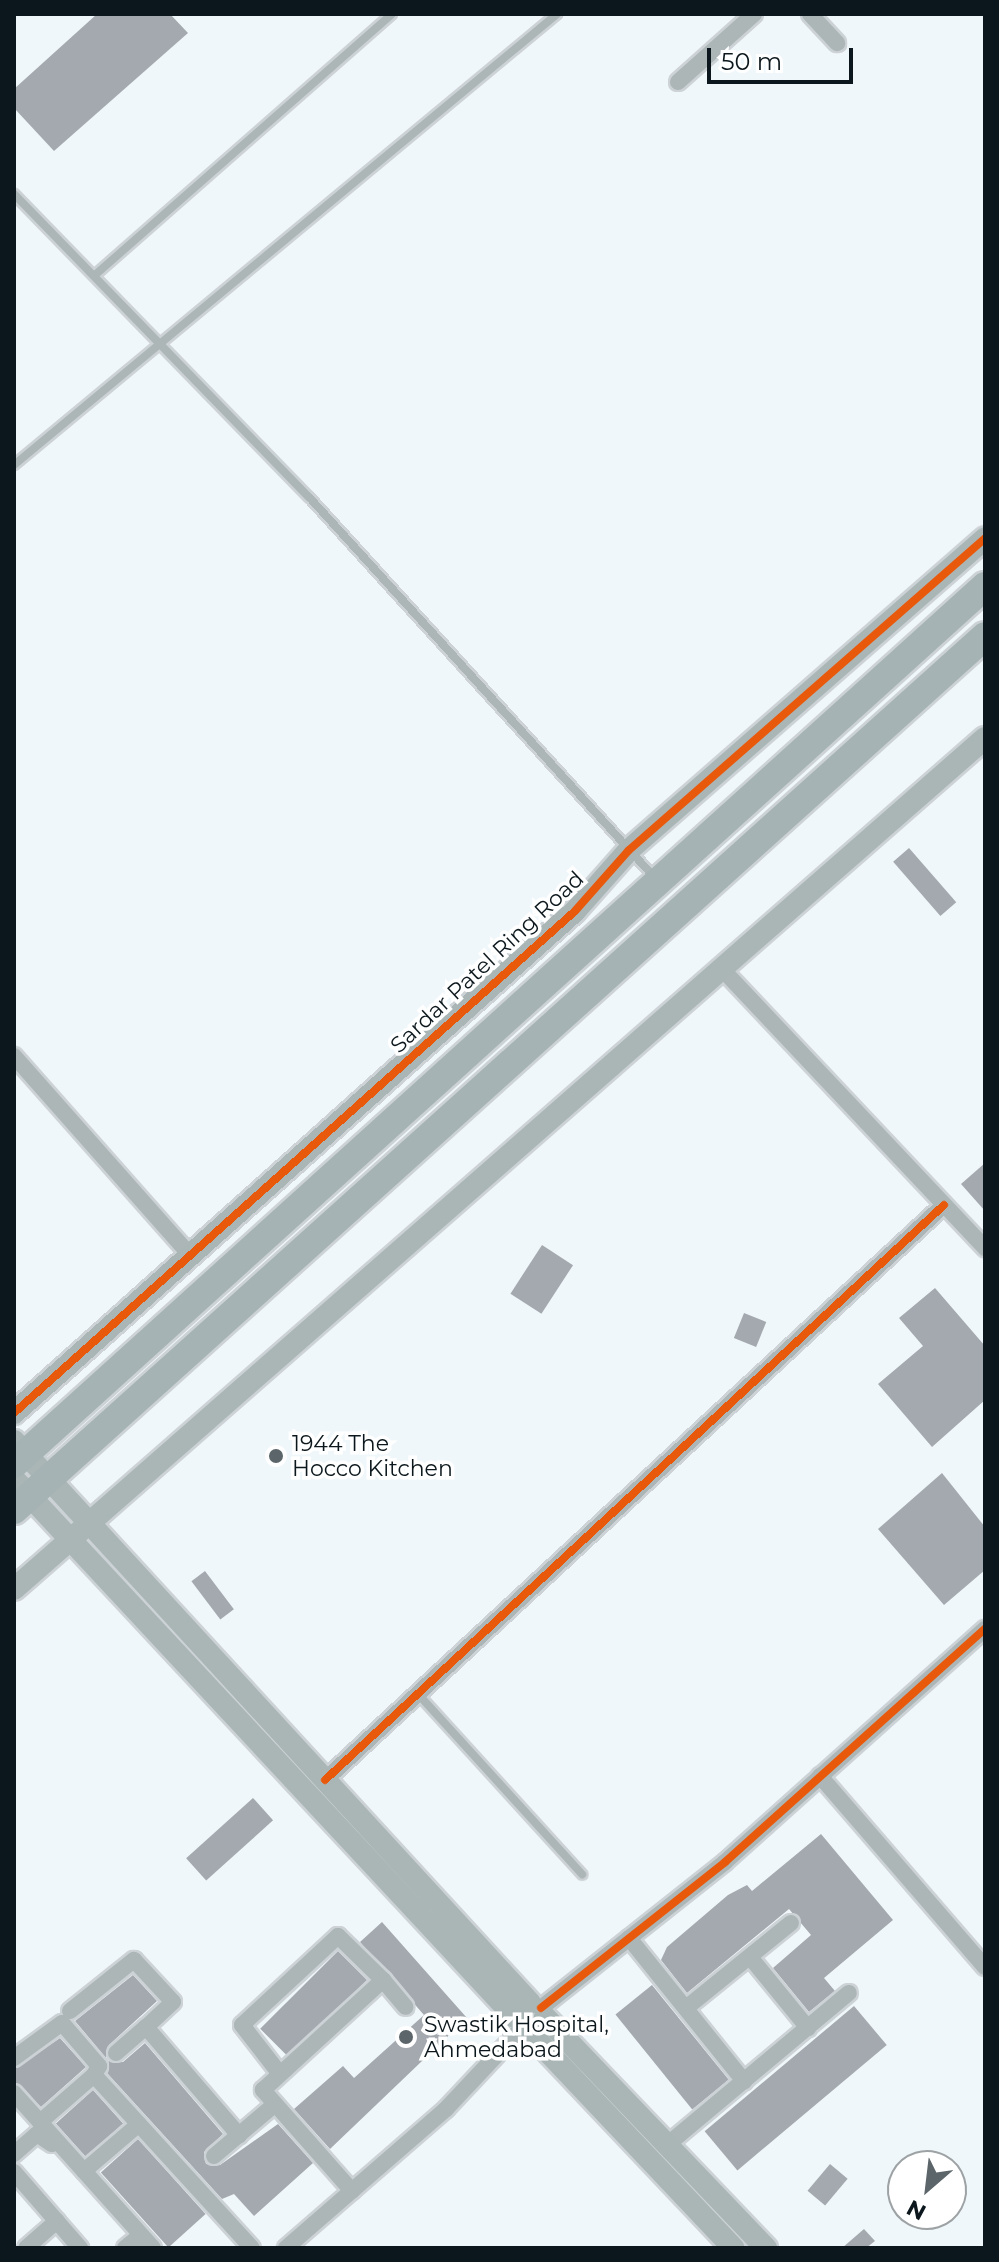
<!DOCTYPE html>
<html>
<head>
<meta charset="utf-8">
<style>
	body { margin:0 }
	#map { position:relative; width:999px; height:2262px; overflow:hidden; background:#f0f7fa; font-family:Montserrat,sans-serif }
	div>[style] { position:absolute }
	.building>* { inset:0; background:#a4a9af; transform-origin:0 0 }
	.roads { filter:drop-shadow(2px 0 #ccd2d6) drop-shadow(-2px 0 #ccd2d6) drop-shadow(0 2px #ccd2d6) drop-shadow(0 -2px #ccd2d6) }
	.lane>* { height:8px; margin:-4px; padding:0 4px; transform-origin:4px; border-radius:4px; background:#acb6b7 }
	.street>* { height:16px; margin:-8px; padding:0 8px; transform-origin:8px; border-radius:8px; background:#acb6b7 }
	.secondary>* { height:22px; margin:-11px; padding:0 11px; transform-origin:11px; border-radius:11px; background:#aab6b6 }
	.highway>* { height:28px; margin:-14px; padding:0 14px; transform-origin:14px; border-radius:14px; background:#a6b3b4 }
	.cycleway>* { height:8px; margin:-4px; padding:0 4px; transform-origin:4px; border-radius:4px; background:#e8590c }
	.dots>* { width:22px; height:22px; translate:-50% -50%; box-sizing:border-box; border:4px solid #fff; border-radius:50% }
	span { translate:-50% -50%; white-space:nowrap; text-align:center; line-height:1.15; -webkit-text-stroke:7px #fff; paint-order:stroke }
	.street-label { font-size:22px; color:#0b171c }
	.poi-label { font-size:22px; color:#0b171c }
	.left { translate:0 -50%; text-align:left }
	.frame { position:absolute; inset:0; border:16px solid #0b171c; pointer-events:none }
	.north { position:absolute; left:887px; top:2150px; width:80px; height:80px; box-sizing:border-box; background:#fff; border:2px solid #9da2a4; border-radius:50%; rotate:208deg; font-size:22px; font-weight:700; line-height:32px; text-align:center; color:#0b171c }
	.north::after { content:''; display:block; margin:auto; width:28px; height:36px; background:#5b656a; clip-path:polygon(50% 0,100% 100%,50% 72%,0 100%) }
	.scale { position:absolute; left:707px; top:48px; width:146px; height:36px; box-sizing:border-box; border:4px solid #0b171c; border-top:0; padding-left:10px; font-size:24px; line-height:28px; white-space:nowrap; color:#0b171c; -webkit-text-stroke:6px #fff; paint-order:stroke }
</style>
</head>
<body>
<div id="map">
	<div class="building">
		<i style="clip-path:polygon(97px 14px,170px 14px,188px 33px,54px 151px,14px 108px,14px 89px)"></i>
		<i style="left:909px;top:848px;width:72px;height:21px;rotate:49deg"></i>
		<i style="clip-path:polygon(985px 1163px,985px 1211px,961px 1184px)"></i>
		<i style="left:542px;top:1245px;width:37px;height:58px;rotate:33deg"></i>
		<i style="clip-path:polygon(935px 1288px,985px 1346px,985px 1400px,932px 1447px,878px 1384px,923px 1346px,899px 1318px)"></i>
		<i style="left:744px;top:1313px;width:24px;height:27px;rotate:22deg"></i>
		<i style="clip-path:polygon(942px 1473px,985px 1527px,985px 1570px,944px 1605px,878px 1529px)"></i>
		<i style="left:205px;top:1571px;width:48px;height:17px;rotate:53deg"></i>
		<i style="left:253px;top:1798px;width:30px;height:90px;rotate:48deg"></i>
		<i style="clip-path:polygon(821px 1834px,893px 1920px,824px 1978px,835px 1991px,809px 2012px,773px 1968px,811px 1935px,789px 1909px,687px 1993px,661px 1960px,667px 1947px,728px 1895px,747px 1885px,752px 1891px)"></i>
		<i style="clip-path:polygon(382px 1922px,467px 2018px,330px 2149px,294px 2109px,343px 2066px,354px 2078px,424px 2015px,360px 1942px)"></i>
		<i style="left:338px;top:1951px;width:41px;height:110px;rotate:45deg"></i>
		<i style="clip-path:polygon(133px 1975px,157px 2001px,109px 2045px,106px 2058px,75px 2021px)"></i>
		<i style="left:652px;top:1985px;width:122px;height:47px;rotate:51deg"></i>
		<i style="left:854px;top:2006px;width:51px;height:195px;rotate:50deg"></i>
		<i style="clip-path:polygon(60px 2038px,86px 2067px,41px 2107px,14px 2082px,14px 2069px)"></i>
		<i style="clip-path:polygon(145px 2043px,223px 2134px,204px 2152px,206px 2164px,220px 2165px,278px 2124px,313px 2163px,254px 2216px,234px 2194px,222px 2199px,107px 2073px,108px 2061px,123px 2062px)"></i>
		<i style="left:93px;top:2090px;width:45px;height:50px;rotate:48deg"></i>
		<i style="left:138px;top:2139px;width:101px;height:50px;rotate:48deg"></i>
		<i style="left:830px;top:2164px;width:23px;height:35px;rotate:40deg"></i>
		<i style="clip-path:polygon(864px 2229px,875px 2241px,866px 2248px,842px 2248px)"></i>
	</div>
	<div class="roads">
		<div class="lane">
			<i style="left:14px;top:194px;width:423px;rotate:45.8deg"></i>
			<i style="left:309px;top:497px;width:515px;rotate:47.76deg"></i>
			<i style="left:95px;top:275px;width:395px;rotate:-41.3deg"></i>
			<i style="left:14px;top:465px;width:706px;rotate:-39.71deg"></i>
			<i style="left:418px;top:1694px;width:244px;rotate:47.7deg"></i>
		</div>
		<div class="street">
			<i style="left:810px;top:14px;width:40px;rotate:47deg"></i>
			<i style="left:678px;top:82px;width:102px;rotate:-41.8deg"></i>
			<i style="left:724px;top:971px;width:381px;rotate:46.7deg"></i>
			<i style="left:14px;top:1056px;width:263px;rotate:48.5deg"></i>
			<i style="left:820px;top:1776px;width:252px;rotate:49.2deg"></i>
			<i style="left:325px;top:1780px;width:845px;rotate:-42.89deg"></i>
			<i style="left:629px;top:1938px;width:184px;rotate:51.2deg"></i>
			<i style="left:750px;top:1957px;width:92px;rotate:50.8deg"></i>
			<i style="left:541px;top:2008px;width:235px;rotate:-38.4deg"></i>
			<i style="left:725px;top:1862px;width:349px;rotate:-41.9deg"></i>
			<i style="left:686px;top:2008px;width:135px;rotate:-39deg"></i>
			<i style="left:70px;top:2011px;width:82px;rotate:-38.6deg"></i>
			<i style="left:134px;top:1960px;width:57px;rotate:47.1deg"></i>
			<i style="left:173px;top:2002px;width:37px;rotate:137deg"></i>
			<i style="left:146px;top:2027px;width:143px;rotate:49.3deg"></i>
			<i style="left:116px;top:2053px;width:40px;rotate:-41deg"></i>
			<i style="left:14px;top:2058px;width:59px;rotate:-36.1deg"></i>
			<i style="left:62px;top:2023px;width:57px;rotate:49.3deg"></i>
			<i style="left:99px;top:2066px;width:10px;rotate:119deg"></i>
			<i style="left:94px;top:2075px;width:234px;rotate:47.6deg"></i>
			<i style="left:280px;top:2074px;width:62px;rotate:-127.8deg"></i>
			<i style="left:242px;top:2025px;width:131px;rotate:-42.8deg"></i>
			<i style="left:338px;top:1936px;width:63px;rotate:44.4deg"></i>
			<i style="left:14px;top:2093px;width:208px;rotate:48.1deg"></i>
			<i style="left:40px;top:2122px;width:72px;rotate:-41deg"></i>
			<i style="left:667px;top:2145px;width:237px;rotate:-39.9deg"></i>
			<i style="left:14px;top:2154px;width:30px;rotate:-41deg"></i>
			<i style="left:37px;top:2134px;width:18px;rotate:34deg"></i>
			<i style="left:214px;top:2156px;width:79px;rotate:-40.4deg"></i>
			<i style="left:84px;top:2171px;width:72px;rotate:-40.5deg"></i>
			<i style="left:14px;top:2172px;width:101px;rotate:49deg"></i>
			<i style="left:352px;top:2191px;width:135px;rotate:-131.4deg"></i>
			<i style="left:263px;top:2090px;width:163px;rotate:-42.5deg"></i>
			<i style="left:383px;top:1980px;width:35px;rotate:50deg"></i>
			<i style="left:26px;top:2248px;width:41px;rotate:-41.1deg"></i>
			<i style="left:125px;top:2248px;width:13px;rotate:-39deg"></i>
			<i style="left:286px;top:2248px;width:212px;rotate:-41deg"></i>
			<i style="left:446px;top:2109px;width:110px;rotate:-46.8deg"></i>
		</div>
		<div class="secondary">
			<i style="left:14px;top:1413px;width:753px;rotate:-41.82deg"></i>
			<i style="left:575px;top:911px;width:81px;rotate:-48.5deg"></i>
			<i style="left:629px;top:850px;width:473px;rotate:-41.2deg"></i>
			<i style="left:14px;top:1441px;width:763px;rotate:47.44deg"></i>
			<i style="left:14px;top:1479px;width:735px;rotate:47.04deg"></i>
			<i style="left:14px;top:1589px;width:1291px;rotate:-41.23deg"></i>
			<i style="left:545px;top:2017px;width:320px;rotate:46.3deg"></i>
			<i style="left:530px;top:2033px;width:296px;rotate:46.6deg"></i>
		</div>
		<div class="highway">
			<i style="left:14px;top:1464px;width:1309px;rotate:-42.12deg"></i>
			<i style="left:14px;top:1510px;width:1306px;rotate:-41.99deg"></i>
		</div>
	</div>
	<div class="cycleway">
		<i style="left:14px;top:1413px;width:753px;rotate:-41.82deg"></i>
		<i style="left:575px;top:911px;width:81px;rotate:-48.5deg"></i>
		<i style="left:629px;top:850px;width:473px;rotate:-41.2deg"></i>
		<i style="left:325px;top:1780px;width:845px;rotate:-42.89deg"></i>
		<i style="left:541px;top:2008px;width:235px;rotate:-38.4deg"></i>
		<i style="left:725px;top:1862px;width:349px;rotate:-41.9deg"></i>
	</div>
	<div class="dots">
		<i style="left:276px;top:1456px;background:#5b656a"></i>
		<i style="left:406px;top:2037px;background:#5b656a"></i>
	</div>
	<div class="street-label">
		<span style="left:487px;top:962px;rotate:-43deg">Sardar Patel Ring Road</span>
	</div>
	<div class="poi-label">
		<span class="left" style="left:292px;top:1456px">1944 The<br>Hocco Kitchen</span>
		<span class="left" style="left:424px;top:2037px">Swastik Hospital,<br>Ahmedabad</span>
	</div>
	<div class="frame"></div>
	<div class="north">N</div>
	<div class="scale">50 m</div>
</div>
</body>
</html>
